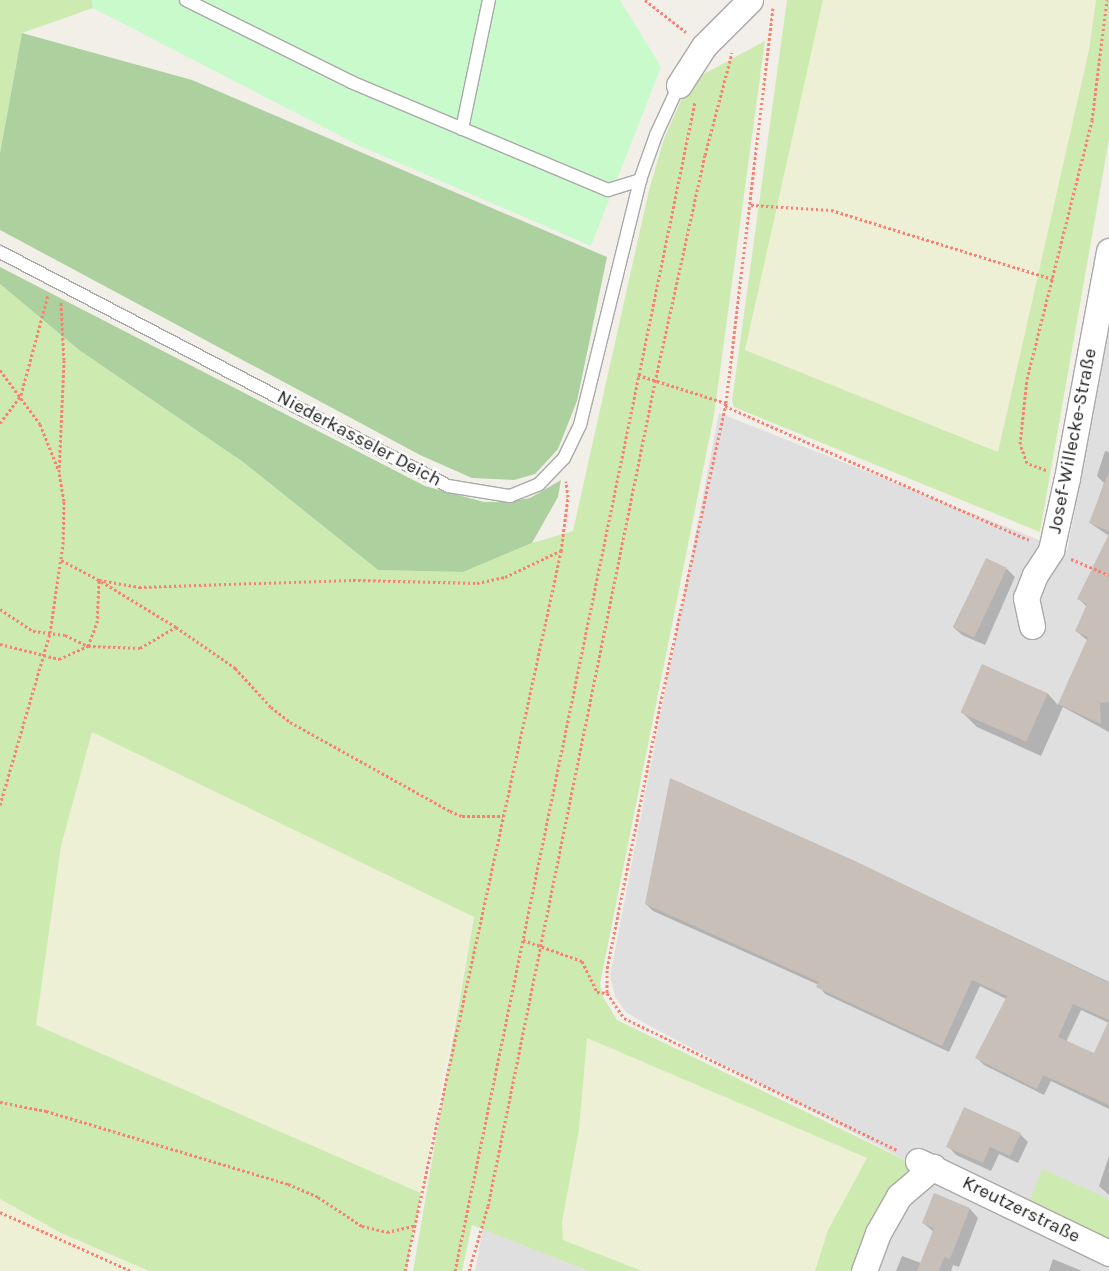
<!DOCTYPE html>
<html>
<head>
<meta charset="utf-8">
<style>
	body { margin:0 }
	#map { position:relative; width:1109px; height:1271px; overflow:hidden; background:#f2efe9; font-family:Karla,sans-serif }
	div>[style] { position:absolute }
	.residential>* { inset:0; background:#e0dfdf }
	.farmland>* { inset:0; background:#eef0d5 }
	.grass>* { inset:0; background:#cdebb0 }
	.forest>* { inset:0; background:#add19e }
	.park>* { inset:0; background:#c8facc }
	.shadow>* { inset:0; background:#0003 }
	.building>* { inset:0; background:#c7bfb8; transform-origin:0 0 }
	.path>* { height:3px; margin-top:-1.5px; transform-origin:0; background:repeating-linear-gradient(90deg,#fa8072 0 2.5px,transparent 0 5px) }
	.roads { filter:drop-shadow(1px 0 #a9a9a9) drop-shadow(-1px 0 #a9a9a9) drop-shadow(0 1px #a9a9a9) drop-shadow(0 -1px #a9a9a9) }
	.lane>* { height:12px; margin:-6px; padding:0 6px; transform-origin:6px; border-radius:6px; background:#fff }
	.street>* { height:25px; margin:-12.5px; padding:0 12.5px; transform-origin:12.5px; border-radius:12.5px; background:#fff }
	span { translate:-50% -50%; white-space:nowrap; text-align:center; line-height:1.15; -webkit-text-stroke:5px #fff; paint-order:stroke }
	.street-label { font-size:19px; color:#222 }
</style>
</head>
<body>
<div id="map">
	<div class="residential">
		<i style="clip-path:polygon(1109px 328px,1109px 1271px,853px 1271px,913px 1164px,644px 1023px,626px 1012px,615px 997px,610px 976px,719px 413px,1067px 551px)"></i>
		<i style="clip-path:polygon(483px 1229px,588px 1271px,475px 1271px)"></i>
	</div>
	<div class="farmland">
		<i style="clip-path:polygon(823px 0,1096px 0,1089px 50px,999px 452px,745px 350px)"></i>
		<i style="clip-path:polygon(91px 731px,474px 917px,421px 1193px,36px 1025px,61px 846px)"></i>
		<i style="clip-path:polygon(587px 1038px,867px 1158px,828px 1230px,815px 1271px,642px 1271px,563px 1240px,562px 1222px,579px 1130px)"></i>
		<i style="clip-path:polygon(0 1199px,61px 1233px,148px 1271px,0 1271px)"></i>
	</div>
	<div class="grass">
		<i style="clip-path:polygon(0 0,92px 0,93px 8px,22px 33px,0 153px)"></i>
		<i style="clip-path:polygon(787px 0,823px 0,745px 350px,998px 452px,1089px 50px,1096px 0,1109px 0,1109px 139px,1040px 532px,734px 407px,732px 401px)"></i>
		<i style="clip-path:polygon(765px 41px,714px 415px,600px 984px,603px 997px,617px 1020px,913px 1164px,853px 1271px,815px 1271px,828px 1230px,867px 1158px,587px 1038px,579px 1130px,562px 1222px,563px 1240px,642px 1271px,588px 1271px,472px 1225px,462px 1271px,413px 1271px,474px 917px,92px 732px,61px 846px,36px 1025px,421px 1193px,406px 1271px,149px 1271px,61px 1233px,0 1199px,0 284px,79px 350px,243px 462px,378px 570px,463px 572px,532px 543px,573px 531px,649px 190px,664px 139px,689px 82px)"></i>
		<i style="clip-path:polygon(1042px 1169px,1109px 1199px,1109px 1239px,1105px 1242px,1027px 1208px)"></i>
	</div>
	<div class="forest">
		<i style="clip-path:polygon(22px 33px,192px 80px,607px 257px,577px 401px,558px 449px,535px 474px,514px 480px,472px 478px,420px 455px,0 230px,0 153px)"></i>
		<i style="clip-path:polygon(0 267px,425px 486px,484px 502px,508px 502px,530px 498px,561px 480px,558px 497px,532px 543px,463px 572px,378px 570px,243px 462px,79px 350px,0 284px)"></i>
	</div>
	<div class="park">
		<i style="clip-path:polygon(92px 0,620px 0,661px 67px,591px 246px,360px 146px,93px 8px)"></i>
	</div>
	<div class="shadow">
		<i style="clip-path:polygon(1105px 451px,1109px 452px,1109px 536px,1090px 523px,1104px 483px,1097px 476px)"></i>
		<i style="clip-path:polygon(1109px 537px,1109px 732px,1063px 707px,1041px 756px,977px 727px,962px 712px,983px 666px,1048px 694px,1058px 705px,1088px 641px,1076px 631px,1087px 607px,1079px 599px)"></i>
		<i style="clip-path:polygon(986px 560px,1007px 569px,1015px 577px,985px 645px,962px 635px,953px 627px)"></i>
		<i style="clip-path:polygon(855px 862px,1109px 982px,1109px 1023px,1081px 1010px,1066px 1042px,1095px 1055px,1109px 1023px,1109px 1109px,1051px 1081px,1044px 1095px,984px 1065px,977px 1058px,1006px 999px,980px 986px,949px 1052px,825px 994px,819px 985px,653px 911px,646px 904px)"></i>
		<i style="clip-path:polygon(1020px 1134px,1028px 1142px,1018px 1163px,999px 1154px,991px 1171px,956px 1155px,948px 1146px)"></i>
		<i style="clip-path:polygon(1109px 1156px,1109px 1195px,1099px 1186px)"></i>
		<i style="clip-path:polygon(970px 1209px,978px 1218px,959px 1267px,953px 1265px,951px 1271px,896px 1271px,902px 1256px,921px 1263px,934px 1232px,923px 1223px)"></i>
		<i style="clip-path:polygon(1053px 1259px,1082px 1271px,1049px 1271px)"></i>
	</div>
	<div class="building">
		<i style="clip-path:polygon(1108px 474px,1109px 474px,1109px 531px,1089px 523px)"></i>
		<i style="clip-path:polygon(1109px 534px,1109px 702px,1100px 703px,1101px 724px,1058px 704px,1088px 637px,1075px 631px,1087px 604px,1077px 599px)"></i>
		<i style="left:986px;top:558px;width:23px;height:77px;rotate:25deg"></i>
		<i style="left:982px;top:664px;width:72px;height:53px;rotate:24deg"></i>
		<i style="clip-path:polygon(evenodd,670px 778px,855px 861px,1109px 983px,1109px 1105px,1043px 1075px,1037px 1089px,975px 1058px,1007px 996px,972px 980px,942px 1046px,816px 987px,819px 982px,645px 904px,670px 778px,1073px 1004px,1109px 1020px,1094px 1053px,1058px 1037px,1073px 1004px)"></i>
		<i style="clip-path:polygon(964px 1107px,1021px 1133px,1010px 1156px,990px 1147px,983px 1163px,946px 1147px)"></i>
		<i style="clip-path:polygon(934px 1193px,970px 1208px,950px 1259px,944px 1257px,939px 1271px,917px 1271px,934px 1228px,922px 1223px)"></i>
	</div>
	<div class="path">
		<i style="left:645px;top:0;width:52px;rotate:38deg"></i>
		<i style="left:773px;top:8px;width:398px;rotate:96.8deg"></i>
		<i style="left:726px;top:403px;width:310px;rotate:102.3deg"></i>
		<i style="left:660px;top:706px;width:269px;rotate:101.4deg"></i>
		<i style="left:607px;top:970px;width:23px;rotate:90deg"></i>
		<i style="left:607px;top:993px;width:30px;rotate:56deg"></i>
		<i style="left:624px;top:1018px;width:303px;rotate:25.8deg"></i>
		<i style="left:751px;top:205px;width:80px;rotate:3.6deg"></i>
		<i style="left:831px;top:210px;width:232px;rotate:17.3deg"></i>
		<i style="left:0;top:370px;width:67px;rotate:53.5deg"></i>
		<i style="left:40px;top:424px;width:48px;rotate:68.2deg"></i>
		<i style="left:638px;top:375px;width:92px;rotate:17.7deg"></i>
		<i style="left:725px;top:406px;width:332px;rotate:23.8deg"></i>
		<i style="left:0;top:423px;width:35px;rotate:-53deg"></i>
		<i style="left:21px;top:395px;width:104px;rotate:-74.9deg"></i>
		<i style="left:1046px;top:470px;width:20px;rotate:-160deg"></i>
		<i style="left:1027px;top:463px;width:20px;rotate:-110deg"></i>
		<i style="left:1020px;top:444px;width:65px;rotate:-83.9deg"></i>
		<i style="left:1027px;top:379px;width:267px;rotate:-75.9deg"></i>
		<i style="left:1092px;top:120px;width:121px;rotate:-82.9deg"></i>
		<i style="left:1071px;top:559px;width:41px;rotate:22.8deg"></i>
		<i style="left:0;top:609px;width:40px;rotate:34deg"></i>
		<i style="left:33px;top:631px;width:32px;rotate:7deg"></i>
		<i style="left:65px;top:635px;width:25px;rotate:26deg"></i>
		<i style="left:88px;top:646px;width:25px;rotate:-69deg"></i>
		<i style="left:97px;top:623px;width:43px;rotate:-87.3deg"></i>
		<i style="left:99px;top:580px;width:43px;rotate:-152.2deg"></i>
		<i style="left:176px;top:627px;width:90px;rotate:-148.6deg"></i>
		<i style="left:99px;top:580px;width:41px;rotate:9.9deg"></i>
		<i style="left:139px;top:587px;width:214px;rotate:-1.9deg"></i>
		<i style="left:353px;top:580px;width:124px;rotate:1.4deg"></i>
		<i style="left:477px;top:583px;width:29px;rotate:-12deg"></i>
		<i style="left:505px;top:577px;width:61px;rotate:-25.3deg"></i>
		<i style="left:0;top:644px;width:61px;rotate:14.3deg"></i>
		<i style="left:59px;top:659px;width:32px;rotate:-24deg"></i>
		<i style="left:88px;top:646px;width:52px;rotate:2.2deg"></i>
		<i style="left:140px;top:648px;width:42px;rotate:-30.3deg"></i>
		<i style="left:176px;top:627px;width:72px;rotate:34.8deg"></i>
		<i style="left:235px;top:668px;width:53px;rotate:47.3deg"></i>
		<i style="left:271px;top:707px;width:24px;rotate:38deg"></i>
		<i style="left:290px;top:722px;width:183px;rotate:29.1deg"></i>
		<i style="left:450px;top:811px;width:13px;rotate:23deg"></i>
		<i style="left:462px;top:816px;width:41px"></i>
		<i style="left:0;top:805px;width:179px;rotate:-73.8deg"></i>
		<i style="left:50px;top:633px;width:90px;rotate:-81.7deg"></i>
		<i style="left:63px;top:544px;width:43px;rotate:-88.7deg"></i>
		<i style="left:64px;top:501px;width:29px;rotate:-100deg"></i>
		<i style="left:59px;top:472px;width:112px;rotate:-87.4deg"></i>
		<i style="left:64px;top:360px;width:58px;rotate:-93deg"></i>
		<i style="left:523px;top:940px;width:63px;rotate:19.6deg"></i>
		<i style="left:582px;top:961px;width:34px;rotate:64deg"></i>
		<i style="left:597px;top:992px;width:10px;rotate:6deg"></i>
		<i style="left:0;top:1102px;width:47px;rotate:11.1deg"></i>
		<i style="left:46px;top:1111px;width:253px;rotate:16.8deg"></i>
		<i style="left:288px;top:1184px;width:33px;rotate:23deg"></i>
		<i style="left:318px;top:1197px;width:53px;rotate:33.4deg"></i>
		<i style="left:362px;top:1226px;width:26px;rotate:13deg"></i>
		<i style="left:387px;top:1232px;width:28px;rotate:-13deg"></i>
		<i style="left:0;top:1212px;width:144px;rotate:24.2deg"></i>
		<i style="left:405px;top:1271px;width:737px;rotate:-77.77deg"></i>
		<i style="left:561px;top:551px;width:54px;rotate:-82.6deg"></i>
		<i style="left:568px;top:497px;width:16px;rotate:-97deg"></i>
		<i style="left:455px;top:1271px;width:1193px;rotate:-78.4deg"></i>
		<i style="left:469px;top:1271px;width:68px;rotate:-73.7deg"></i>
		<i style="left:488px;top:1206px;width:841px;rotate:-78.54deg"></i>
		<i style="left:655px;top:382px;width:232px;rotate:-77.6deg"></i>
		<i style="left:705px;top:155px;width:106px;rotate:-75.2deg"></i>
	</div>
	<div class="roads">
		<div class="lane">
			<i style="left:186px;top:0;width:184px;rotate:26.4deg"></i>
			<i style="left:351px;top:82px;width:279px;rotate:22.8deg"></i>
			<i style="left:608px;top:190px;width:34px;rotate:-17deg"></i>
			<i style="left:462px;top:129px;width:132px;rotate:-78.2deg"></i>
			<i style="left:0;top:252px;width:505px;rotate:27.58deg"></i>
			<i style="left:448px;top:486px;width:63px;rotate:9.2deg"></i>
			<i style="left:510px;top:496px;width:31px;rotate:-22deg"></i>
			<i style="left:539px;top:484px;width:36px;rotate:-46deg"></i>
			<i style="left:564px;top:458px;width:37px;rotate:-64deg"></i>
			<i style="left:580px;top:425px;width:252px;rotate:-76.2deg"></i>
			<i style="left:640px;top:180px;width:48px;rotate:-70.4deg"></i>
			<i style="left:656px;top:135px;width:55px;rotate:-65.3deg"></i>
		</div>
		<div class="street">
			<i style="left:679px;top:85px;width:46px;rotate:-57.3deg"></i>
			<i style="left:704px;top:46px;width:65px;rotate:-45deg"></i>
			<i style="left:1032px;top:626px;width:29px;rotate:-102deg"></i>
			<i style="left:1026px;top:598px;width:25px;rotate:-69deg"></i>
			<i style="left:1035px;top:575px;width:30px;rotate:-57deg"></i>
			<i style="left:1051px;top:550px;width:74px;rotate:-77.5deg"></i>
			<i style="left:1067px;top:478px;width:231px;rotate:-79.5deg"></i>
			<i style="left:918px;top:1161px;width:212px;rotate:25.7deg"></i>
			<i style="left:864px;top:1271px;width:40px;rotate:-69.8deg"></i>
			<i style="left:878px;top:1233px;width:43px;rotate:-60.4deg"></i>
			<i style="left:899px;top:1196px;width:45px;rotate:-40.5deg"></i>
		</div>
	</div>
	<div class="street-label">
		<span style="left:359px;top:439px;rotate:28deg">Niederkasseler Deich</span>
		<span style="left:1073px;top:441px;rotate:-79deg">Josef-Willecke-Straße</span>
		<span style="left:1021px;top:1210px;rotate:26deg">Kreutzerstraße</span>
	</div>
</div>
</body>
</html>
